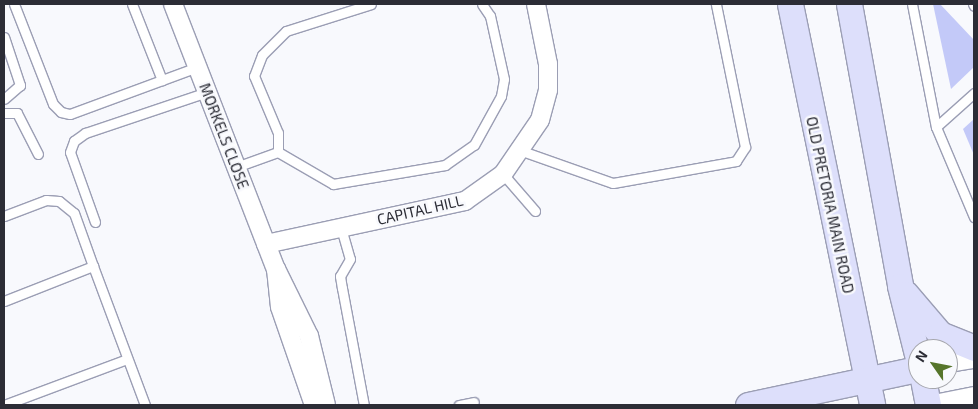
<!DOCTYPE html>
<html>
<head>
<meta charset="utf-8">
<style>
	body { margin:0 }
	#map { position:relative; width:978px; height:409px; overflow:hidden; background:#f8f9fd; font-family:"Exo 2",sans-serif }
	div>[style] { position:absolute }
	.green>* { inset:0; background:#c3c9f8 }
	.roads { filter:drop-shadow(1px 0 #9b9eb4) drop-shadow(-1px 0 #9b9eb4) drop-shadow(0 1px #9b9eb4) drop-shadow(0 -1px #9b9eb4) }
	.service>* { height:9px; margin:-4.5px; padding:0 4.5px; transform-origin:4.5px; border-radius:4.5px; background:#fff }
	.minor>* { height:18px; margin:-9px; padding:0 9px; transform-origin:9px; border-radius:9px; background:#fff }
	.secondary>* { height:25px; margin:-12.5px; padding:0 12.5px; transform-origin:12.5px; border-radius:12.5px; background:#dddffb }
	span { translate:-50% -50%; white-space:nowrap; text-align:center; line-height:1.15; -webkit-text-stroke:5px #f8f9fd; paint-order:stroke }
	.street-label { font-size:15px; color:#2c2d36 }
	.frame { position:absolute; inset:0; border:5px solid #2c2d36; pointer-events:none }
	.north { position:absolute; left:908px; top:339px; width:50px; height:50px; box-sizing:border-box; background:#f8f9fd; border:1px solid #a6a7ad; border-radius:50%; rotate:303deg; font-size:14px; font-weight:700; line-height:20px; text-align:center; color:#2c2d36 }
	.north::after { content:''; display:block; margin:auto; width:18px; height:22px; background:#56752b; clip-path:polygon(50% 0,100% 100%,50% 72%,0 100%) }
</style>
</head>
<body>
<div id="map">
	<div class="green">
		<i style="clip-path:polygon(933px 4px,940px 4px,974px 40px,974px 67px,951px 89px)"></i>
		<i style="clip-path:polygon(974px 119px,974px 155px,963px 129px)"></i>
	</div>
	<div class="roads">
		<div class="service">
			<i style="left:14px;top:4px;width:107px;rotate:68.7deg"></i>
			<i style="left:53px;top:104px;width:11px;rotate:45deg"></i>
			<i style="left:61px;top:112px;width:9px;rotate:13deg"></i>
			<i style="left:70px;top:114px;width:135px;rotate:-20.3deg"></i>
			<i style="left:132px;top:4px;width:82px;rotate:68.5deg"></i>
			<i style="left:912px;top:4px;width:125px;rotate:79deg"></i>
			<i style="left:936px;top:127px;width:98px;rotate:67.1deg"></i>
			<i style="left:973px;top:4px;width:2px;rotate:63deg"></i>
			<i style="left:4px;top:37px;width:51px;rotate:71.6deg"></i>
			<i style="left:20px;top:85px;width:21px;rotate:139deg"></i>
			<i style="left:4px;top:113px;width:13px"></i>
			<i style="left:17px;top:113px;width:46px;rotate:62.9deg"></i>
			<i style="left:936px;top:127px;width:51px;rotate:-41.8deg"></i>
			<i style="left:522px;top:151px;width:96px;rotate:19.4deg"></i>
			<i style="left:613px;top:183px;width:125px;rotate:-10.1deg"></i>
			<i style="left:736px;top:161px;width:17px;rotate:-57deg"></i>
			<i style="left:745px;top:147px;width:146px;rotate:-101.5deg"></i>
			<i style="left:278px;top:152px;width:64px;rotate:30.2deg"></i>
			<i style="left:333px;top:184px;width:114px;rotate:-9.6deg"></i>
			<i style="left:445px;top:165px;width:35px;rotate:-35deg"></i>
			<i style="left:474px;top:145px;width:56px;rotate:-61.1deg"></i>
			<i style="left:501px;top:96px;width:17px;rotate:-80deg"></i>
			<i style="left:504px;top:79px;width:65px;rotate:-102.5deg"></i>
			<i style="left:490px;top:16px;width:14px;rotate:-124deg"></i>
			<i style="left:236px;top:167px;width:45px;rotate:-19.7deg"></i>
			<i style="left:278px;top:152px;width:19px;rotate:-90deg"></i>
			<i style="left:278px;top:133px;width:62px;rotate:-112.8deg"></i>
			<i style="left:254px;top:76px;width:22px;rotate:-69deg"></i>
			<i style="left:262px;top:55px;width:34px;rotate:-45deg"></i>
			<i style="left:286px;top:31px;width:89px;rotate:-17.6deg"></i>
			<i style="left:503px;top:174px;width:49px;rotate:49.1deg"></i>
			<i style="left:4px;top:216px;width:45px;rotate:-20.9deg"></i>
			<i style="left:46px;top:200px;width:13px;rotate:4deg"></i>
			<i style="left:59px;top:201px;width:19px;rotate:39deg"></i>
			<i style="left:74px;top:213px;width:56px;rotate:70.3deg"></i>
			<i style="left:95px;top:222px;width:74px;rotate:-109.7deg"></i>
			<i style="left:70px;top:152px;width:12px;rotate:-70deg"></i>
			<i style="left:74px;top:141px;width:14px;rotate:-36deg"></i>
			<i style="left:85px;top:133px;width:129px;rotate:-18.6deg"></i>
			<i style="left:341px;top:228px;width:32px;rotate:74deg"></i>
			<i style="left:350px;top:259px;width:20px;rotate:120deg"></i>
			<i style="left:340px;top:276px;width:12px;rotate:81deg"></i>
			<i style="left:342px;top:288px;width:119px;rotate:79.4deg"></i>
			<i style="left:4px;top:301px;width:96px;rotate:-21.5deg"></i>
			<i style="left:93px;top:266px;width:148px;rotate:69.5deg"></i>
			<i style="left:4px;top:405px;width:131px;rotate:-20.5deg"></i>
			<i style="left:459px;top:405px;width:15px;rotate:-11deg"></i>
		</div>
		<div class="minor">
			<i style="left:173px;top:4px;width:284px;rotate:68.8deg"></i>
			<i style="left:276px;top:269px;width:75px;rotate:63.8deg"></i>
			<i style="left:309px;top:336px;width:71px;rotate:76.2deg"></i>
			<i style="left:266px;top:244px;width:204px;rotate:-12.2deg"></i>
			<i style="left:465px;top:201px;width:47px;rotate:-35.4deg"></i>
			<i style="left:503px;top:174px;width:65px;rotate:-55.6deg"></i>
			<i style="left:540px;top:120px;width:31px;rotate:-75deg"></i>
			<i style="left:548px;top:90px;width:26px;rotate:-90deg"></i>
			<i style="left:548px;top:64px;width:61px;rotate:-101.3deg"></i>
			<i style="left:276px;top:269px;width:38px;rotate:84deg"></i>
			<i style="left:280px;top:307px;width:104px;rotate:70.9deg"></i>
			<i style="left:948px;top:363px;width:26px;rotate:-9deg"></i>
			<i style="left:929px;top:405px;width:46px;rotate:-11.3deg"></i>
		</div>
		<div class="secondary">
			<i style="left:790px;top:4px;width:409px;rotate:78.4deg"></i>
			<i style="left:849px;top:4px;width:287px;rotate:79.7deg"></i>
			<i style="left:900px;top:286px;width:74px;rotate:76deg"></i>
			<i style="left:906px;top:294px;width:52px;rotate:49.6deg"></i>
			<i style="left:940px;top:334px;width:37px;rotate:22deg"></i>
			<i style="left:923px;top:379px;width:26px;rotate:79deg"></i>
			<i style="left:748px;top:405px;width:174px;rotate:-12deg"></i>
		</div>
	</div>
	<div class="street-label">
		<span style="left:224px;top:136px;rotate:69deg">MORKELS CLOSE</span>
		<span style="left:830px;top:205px;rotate:78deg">OLD PRETORIA MAIN ROAD</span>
		<span style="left:420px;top:210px;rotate:-13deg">CAPITAL HILL</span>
	</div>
	<div class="frame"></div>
	<div class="north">N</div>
</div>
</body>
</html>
